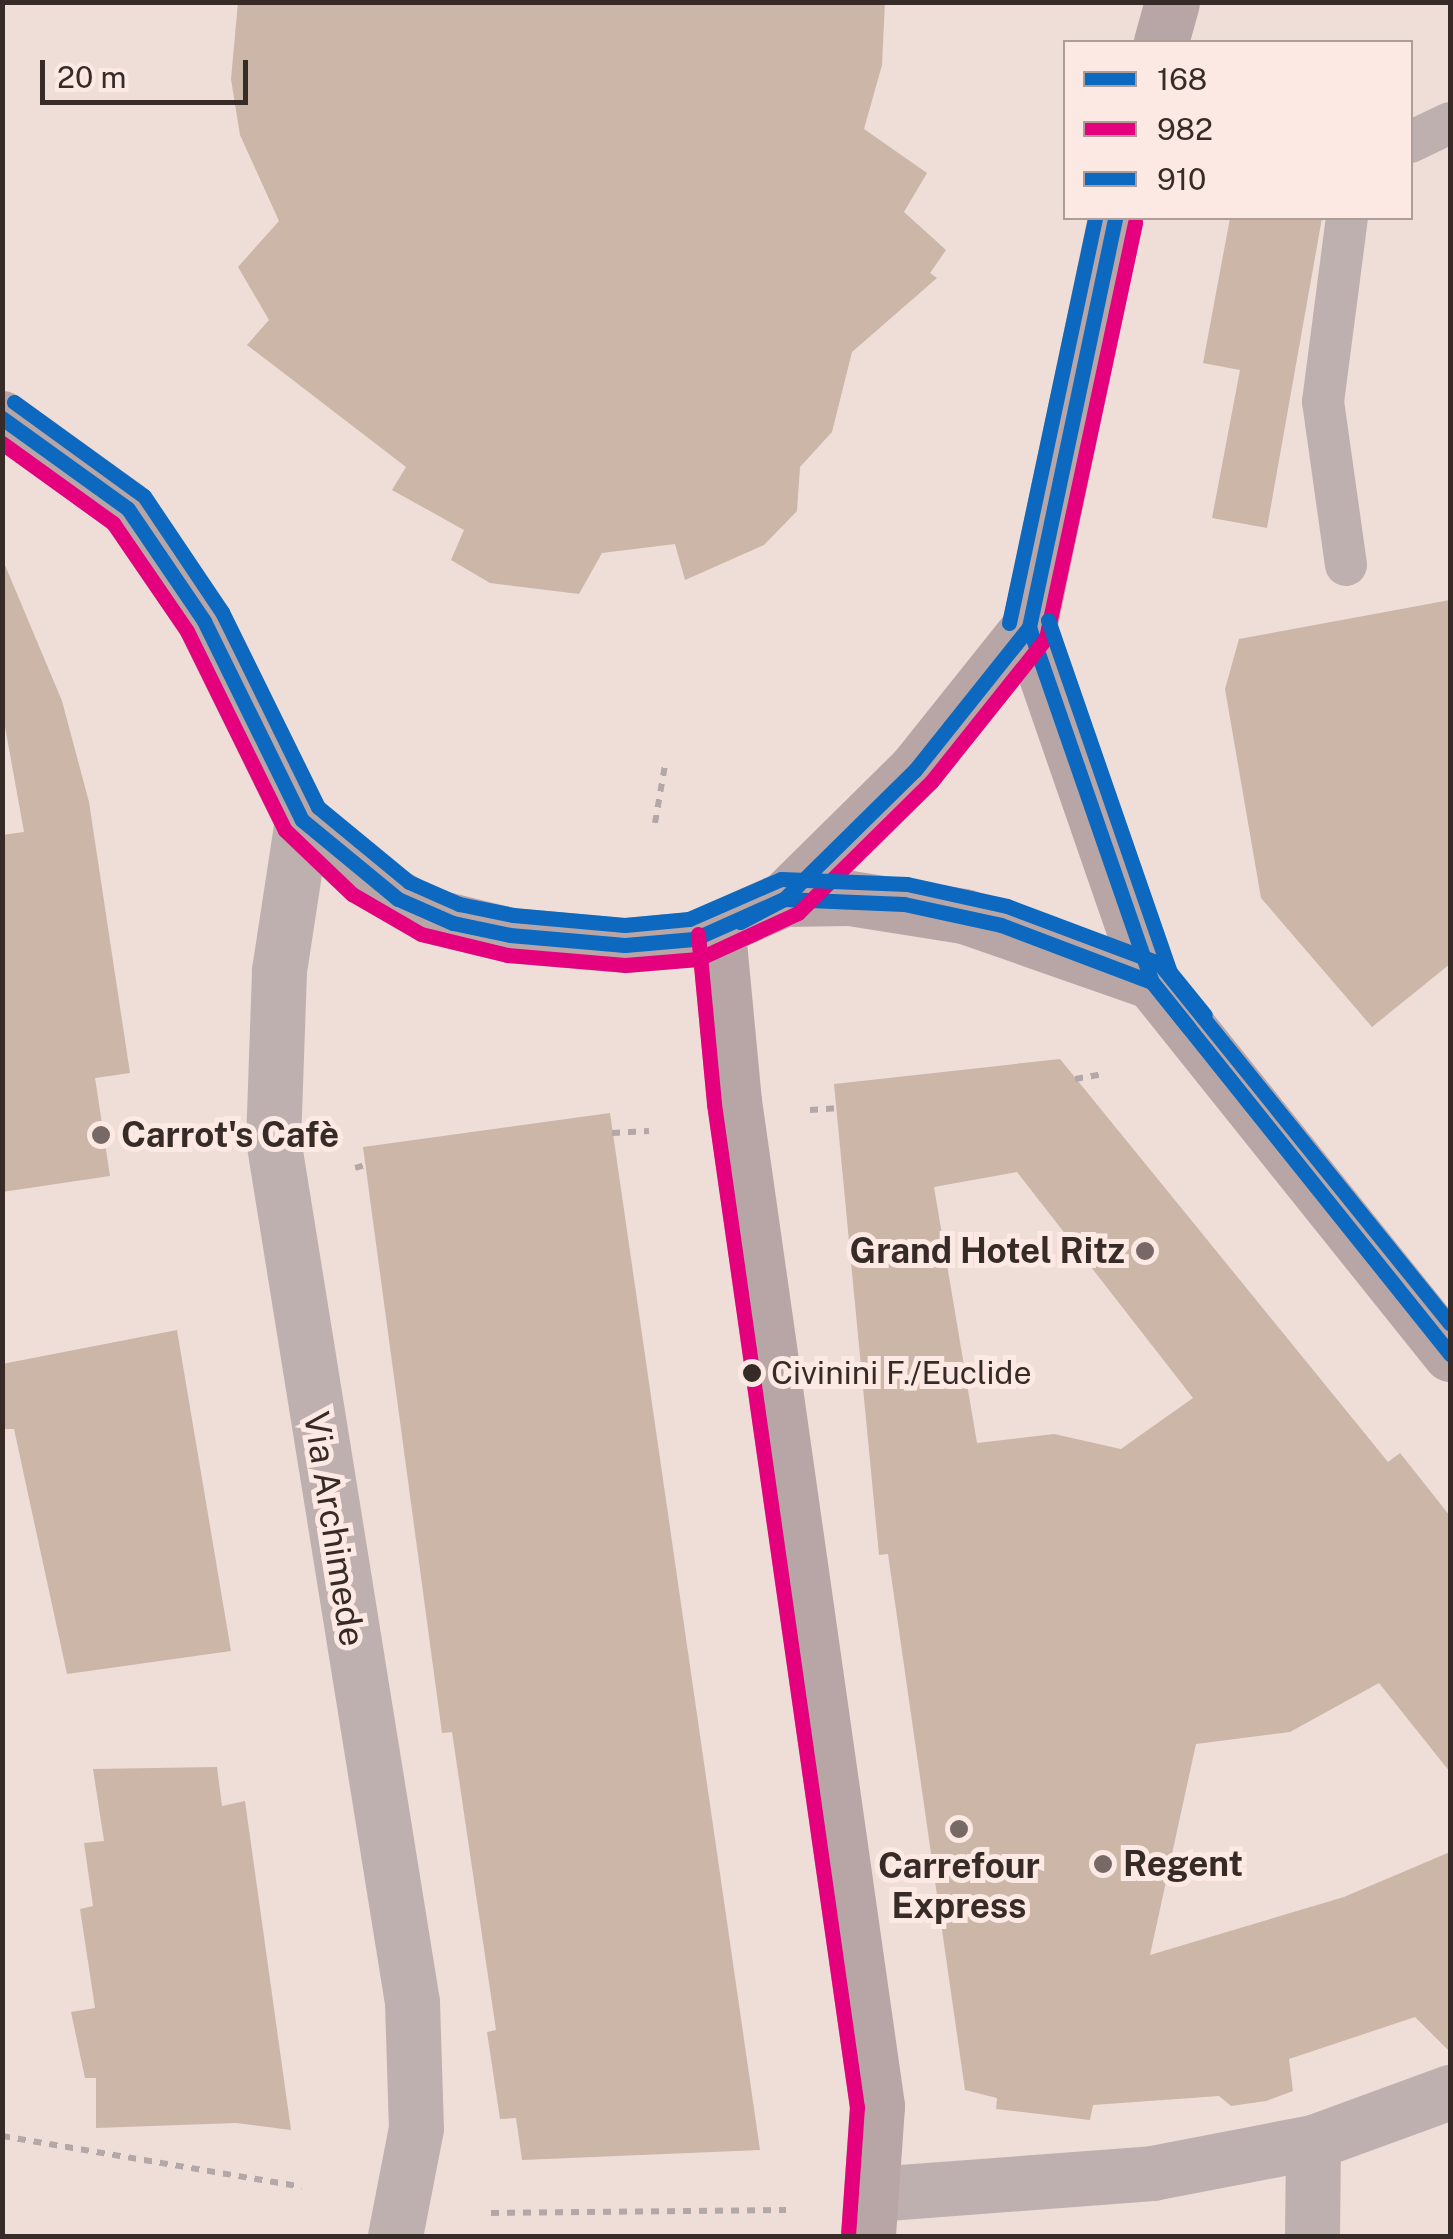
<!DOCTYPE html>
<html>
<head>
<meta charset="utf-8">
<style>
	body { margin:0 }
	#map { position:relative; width:1453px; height:2239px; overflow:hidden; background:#efddd8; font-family:"Public Sans",sans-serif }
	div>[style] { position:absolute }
	.building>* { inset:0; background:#cbb6a8 }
	.path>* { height:6px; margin-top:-3px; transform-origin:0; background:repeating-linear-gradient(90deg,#b4a7a7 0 8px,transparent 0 16px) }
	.lane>* { height:42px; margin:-21px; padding:0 21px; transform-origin:21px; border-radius:21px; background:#bfb0b0 }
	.street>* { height:55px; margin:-27.5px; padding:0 27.5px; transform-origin:27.5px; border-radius:27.5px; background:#bfb0b0 }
	.secondary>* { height:55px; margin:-27.5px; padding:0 27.5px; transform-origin:27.5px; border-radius:27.5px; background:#b8a6a7 }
	.bus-1>* { height:15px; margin:-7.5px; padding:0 7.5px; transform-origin:7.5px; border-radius:7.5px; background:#0c69bf }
	.bus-2>* { height:15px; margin:-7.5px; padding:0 7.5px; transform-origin:7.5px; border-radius:7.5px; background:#e5007d }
	.bus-3>* { height:15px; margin:-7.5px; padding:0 7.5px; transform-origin:7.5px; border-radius:7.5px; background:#0c69bf }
	.dots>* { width:28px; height:28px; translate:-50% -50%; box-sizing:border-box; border:5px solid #fce9e3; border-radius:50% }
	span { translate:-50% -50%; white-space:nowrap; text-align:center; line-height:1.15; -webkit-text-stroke:10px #fce9e3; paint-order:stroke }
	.bus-label { font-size:32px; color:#372b27 }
	.left { translate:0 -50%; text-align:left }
	.poi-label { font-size:35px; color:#372b27; font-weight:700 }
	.right { translate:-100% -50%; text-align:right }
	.street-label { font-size:35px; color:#372b27 }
	.frame { position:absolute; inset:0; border:5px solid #372b27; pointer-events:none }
	.legend { position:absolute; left:1063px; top:40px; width:350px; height:180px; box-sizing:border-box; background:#fce9e3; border:2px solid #ad9d98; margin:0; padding:12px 18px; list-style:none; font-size:30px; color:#372b27 }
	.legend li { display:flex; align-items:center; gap:20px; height:50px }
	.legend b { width:50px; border:2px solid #ad9d98 }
	.scale { position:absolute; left:40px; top:60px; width:208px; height:45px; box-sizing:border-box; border:5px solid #372b27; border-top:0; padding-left:12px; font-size:30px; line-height:35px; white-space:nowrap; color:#372b27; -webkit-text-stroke:8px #fce9e3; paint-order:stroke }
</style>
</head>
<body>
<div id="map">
	<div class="building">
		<i style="clip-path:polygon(238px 2px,885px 2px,882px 65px,864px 129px,927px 173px,904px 212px,946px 250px,930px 273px,937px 278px,852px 352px,832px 432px,800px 467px,797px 511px,764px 545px,685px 580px,675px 544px,602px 553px,579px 594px,490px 583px,451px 560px,464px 530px,392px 490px,406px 467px,247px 345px,269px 320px,238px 267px,279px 221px,240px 135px,231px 79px)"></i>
		<i style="clip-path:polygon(1230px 218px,1322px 218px,1267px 528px,1212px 518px,1240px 370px,1203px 363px)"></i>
		<i style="clip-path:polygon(2px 558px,62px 701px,89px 802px,130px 1073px,95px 1078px,110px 1176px,2px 1192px,2px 835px,24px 832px,2px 710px)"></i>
		<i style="clip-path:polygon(1450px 600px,1450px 964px,1372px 1027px,1261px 898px,1225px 689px,1239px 639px)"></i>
		<i style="clip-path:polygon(evenodd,1060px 1059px,1388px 1462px,1400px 1453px,1450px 1516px,1450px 1772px,1379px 1683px,1290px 1732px,1196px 1744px,1150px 1955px,1344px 1897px,1450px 1852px,1450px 2052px,1415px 2017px,1289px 2059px,1293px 2091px,1266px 2101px,1231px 2106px,1219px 2096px,1093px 2105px,1090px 2120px,996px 2109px,997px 2098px,965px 2090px,888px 1554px,879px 1555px,834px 1084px,1060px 1059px,1017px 1172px,1193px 1398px,1121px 1449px,1054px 1434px,977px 1443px,934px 1187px,1017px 1172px)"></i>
		<i style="clip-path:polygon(610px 1113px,760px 2150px,522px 2160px,516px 2118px,500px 2119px,487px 2032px,496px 2030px,452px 1732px,442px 1733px,363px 1147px)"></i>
		<i style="clip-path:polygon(177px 1330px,231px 1651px,67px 1674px,14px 1429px,2px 1429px,2px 1364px)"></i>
		<i style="clip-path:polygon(217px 1767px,222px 1806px,245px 1801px,291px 2130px,236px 2123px,96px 2128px,96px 2078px,85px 2078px,71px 2012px,95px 2008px,80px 1909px,93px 1906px,84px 1843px,104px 1841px,93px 1769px)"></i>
	</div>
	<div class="path">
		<i style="left:655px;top:823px;width:59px;rotate:-80.2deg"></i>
		<i style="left:1075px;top:1079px;width:29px;rotate:-10deg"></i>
		<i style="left:810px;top:1110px;width:26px;rotate:-4deg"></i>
		<i style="left:612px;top:1133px;width:37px;rotate:-3deg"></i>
		<i style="left:355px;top:1168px;width:10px;rotate:-17deg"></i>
		<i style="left:2px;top:2136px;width:304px;rotate:9.6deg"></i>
		<i style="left:491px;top:2213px;width:295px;rotate:-0.6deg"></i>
	</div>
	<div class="lane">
		<i style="left:1410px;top:142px;width:44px;rotate:-25.4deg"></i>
		<i style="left:1346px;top:565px;width:165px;rotate:-98deg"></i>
		<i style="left:1323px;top:402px;width:186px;rotate:-82.6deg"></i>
	</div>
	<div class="street">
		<i style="left:302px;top:820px;width:153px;rotate:98.7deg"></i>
		<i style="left:279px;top:971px;width:168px;rotate:92deg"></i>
		<i style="left:273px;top:1139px;width:874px;rotate:80.85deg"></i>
		<i style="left:412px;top:2002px;width:126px;rotate:88.2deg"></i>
		<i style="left:416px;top:2128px;width:110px;rotate:101deg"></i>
		<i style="left:874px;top:2194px;width:279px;rotate:-4.3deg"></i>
		<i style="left:1152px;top:2173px;width:164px;rotate:-10.9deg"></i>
		<i style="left:1313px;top:2142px;width:146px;rotate:-20.1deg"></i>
		<i style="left:1312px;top:2236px;width:94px;rotate:-89.4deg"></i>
	</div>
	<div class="secondary">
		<i style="left:1161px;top:42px;width:41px;rotate:-74.6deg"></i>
		<i style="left:2px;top:418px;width:155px;rotate:35.8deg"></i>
		<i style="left:128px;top:509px;width:135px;rotate:55.8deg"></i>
		<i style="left:204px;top:621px;width:222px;rotate:63.8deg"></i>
		<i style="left:302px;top:820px;width:85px;rotate:43.1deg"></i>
		<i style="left:364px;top:878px;width:74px;rotate:30deg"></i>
		<i style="left:428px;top:915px;width:84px;rotate:13.7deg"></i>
		<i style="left:510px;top:935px;width:115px;rotate:5deg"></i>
		<i style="left:625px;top:945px;width:69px;rotate:-5deg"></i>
		<i style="left:694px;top:939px;width:98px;rotate:-24deg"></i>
		<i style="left:784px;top:899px;width:184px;rotate:-44.6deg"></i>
		<i style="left:915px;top:770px;width:183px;rotate:-51.4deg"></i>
		<i style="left:1029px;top:627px;width:418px;rotate:-78.1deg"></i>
		<i style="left:1029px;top:627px;width:376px;rotate:70.9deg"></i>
		<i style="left:1152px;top:982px;width:477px;rotate:51.3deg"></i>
		<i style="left:784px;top:899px;width:66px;rotate:-0.9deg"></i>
		<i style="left:850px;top:898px;width:115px;rotate:9deg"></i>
		<i style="left:964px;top:916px;width:199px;rotate:19.3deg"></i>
		<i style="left:718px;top:932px;width:170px;rotate:84.6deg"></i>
		<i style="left:734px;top:1101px;width:1015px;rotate:81.9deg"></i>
		<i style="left:877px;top:2106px;width:130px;rotate:94deg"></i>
	</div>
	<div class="bus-1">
		<i style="left:2px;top:418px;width:155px;rotate:35.8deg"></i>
		<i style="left:128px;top:509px;width:135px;rotate:55.8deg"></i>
		<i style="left:204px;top:621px;width:222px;rotate:63.8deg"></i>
		<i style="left:302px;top:820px;width:124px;rotate:39.5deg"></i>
		<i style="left:398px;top:899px;width:60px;rotate:23.6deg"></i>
		<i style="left:453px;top:923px;width:58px;rotate:11.9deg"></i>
		<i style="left:510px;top:935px;width:115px;rotate:5deg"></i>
		<i style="left:625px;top:945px;width:69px;rotate:-5deg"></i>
		<i style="left:694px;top:939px;width:98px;rotate:-24deg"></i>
		<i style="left:784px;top:899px;width:120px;rotate:2.4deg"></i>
		<i style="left:904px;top:904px;width:99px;rotate:12.2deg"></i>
		<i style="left:1001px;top:925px;width:161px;rotate:20.7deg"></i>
		<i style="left:1152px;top:982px;width:477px;rotate:51.3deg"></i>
		<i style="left:1029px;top:627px;width:376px;rotate:70.9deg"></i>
		<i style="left:1152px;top:982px;width:59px;rotate:51.2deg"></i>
		<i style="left:740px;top:922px;width:50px;rotate:-27.6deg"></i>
		<i style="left:784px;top:899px;width:184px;rotate:-44.6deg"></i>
		<i style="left:915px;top:770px;width:183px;rotate:-51.4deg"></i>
		<i style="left:1029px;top:627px;width:418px;rotate:-78.1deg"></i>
	</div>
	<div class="bus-2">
		<i style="left:2px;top:443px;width:137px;rotate:35.8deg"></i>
		<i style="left:113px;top:523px;width:131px;rotate:55.6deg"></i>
		<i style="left:187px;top:631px;width:222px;rotate:63.8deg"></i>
		<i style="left:285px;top:830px;width:93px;rotate:43.7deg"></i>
		<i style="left:352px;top:894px;width:80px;rotate:30.1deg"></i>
		<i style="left:421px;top:934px;width:89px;rotate:13.7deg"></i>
		<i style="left:507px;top:955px;width:118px;rotate:4.8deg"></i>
		<i style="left:625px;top:965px;width:73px;rotate:-4.7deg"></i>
		<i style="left:698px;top:959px;width:110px;rotate:-24.7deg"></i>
		<i style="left:798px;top:913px;width:187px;rotate:-44.6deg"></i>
		<i style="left:931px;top:782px;width:184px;rotate:-51.4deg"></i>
		<i style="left:1046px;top:638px;width:425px;rotate:-77.9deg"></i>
		<i style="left:698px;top:934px;width:171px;rotate:84.6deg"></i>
		<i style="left:714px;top:1104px;width:1013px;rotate:81.89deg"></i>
		<i style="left:857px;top:2107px;width:128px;rotate:94deg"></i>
	</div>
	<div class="bus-3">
		<i style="left:14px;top:402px;width:160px;rotate:35.9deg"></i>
		<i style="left:144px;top:496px;width:140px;rotate:56.1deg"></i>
		<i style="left:222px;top:612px;width:217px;rotate:63.8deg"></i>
		<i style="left:318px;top:807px;width:118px;rotate:39.5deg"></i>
		<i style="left:409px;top:882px;width:55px;rotate:23.7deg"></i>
		<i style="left:459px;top:904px;width:55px;rotate:11.5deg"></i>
		<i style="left:513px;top:915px;width:112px;rotate:5.1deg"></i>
		<i style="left:625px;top:925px;width:64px;rotate:-5.4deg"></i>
		<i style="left:689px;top:919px;width:100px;rotate:-23.5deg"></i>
		<i style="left:781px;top:879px;width:126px;rotate:2.3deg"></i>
		<i style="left:907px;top:884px;width:102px;rotate:12.4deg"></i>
		<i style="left:1007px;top:906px;width:162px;rotate:20.6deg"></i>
		<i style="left:1159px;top:963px;width:463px;rotate:51.1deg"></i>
		<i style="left:1048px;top:620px;width:373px;rotate:70.9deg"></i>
		<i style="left:1170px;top:972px;width:55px;rotate:50.9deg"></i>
		<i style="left:1009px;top:623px;width:414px;rotate:-78deg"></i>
	</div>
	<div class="dots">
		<i style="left:101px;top:1135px;background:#776965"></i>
		<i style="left:1145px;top:1251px;background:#776965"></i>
		<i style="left:752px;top:1373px;background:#372b27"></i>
		<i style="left:959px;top:1829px;background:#776965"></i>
		<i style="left:1103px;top:1864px;background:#776965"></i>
	</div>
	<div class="bus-label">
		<span class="left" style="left:771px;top:1373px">Civinini F./Euclide</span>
	</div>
	<div class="poi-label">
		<span class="left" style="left:121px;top:1135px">Carrot's Cafè</span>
		<span class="right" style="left:1125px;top:1251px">Grand Hotel Ritz</span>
		<span class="left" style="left:1123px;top:1864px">Regent</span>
		<span style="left:959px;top:1886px">Carrefour<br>Express</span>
	</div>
	<div class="street-label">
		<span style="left:334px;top:1529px;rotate:81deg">Via Archimede</span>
	</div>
	<div class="frame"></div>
	<ul class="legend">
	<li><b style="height:12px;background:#0c69bf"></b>168</li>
	<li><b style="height:12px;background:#e5007d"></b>982</li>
	<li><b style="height:12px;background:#0c69bf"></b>910</li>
	</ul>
	<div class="scale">20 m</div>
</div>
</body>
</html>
